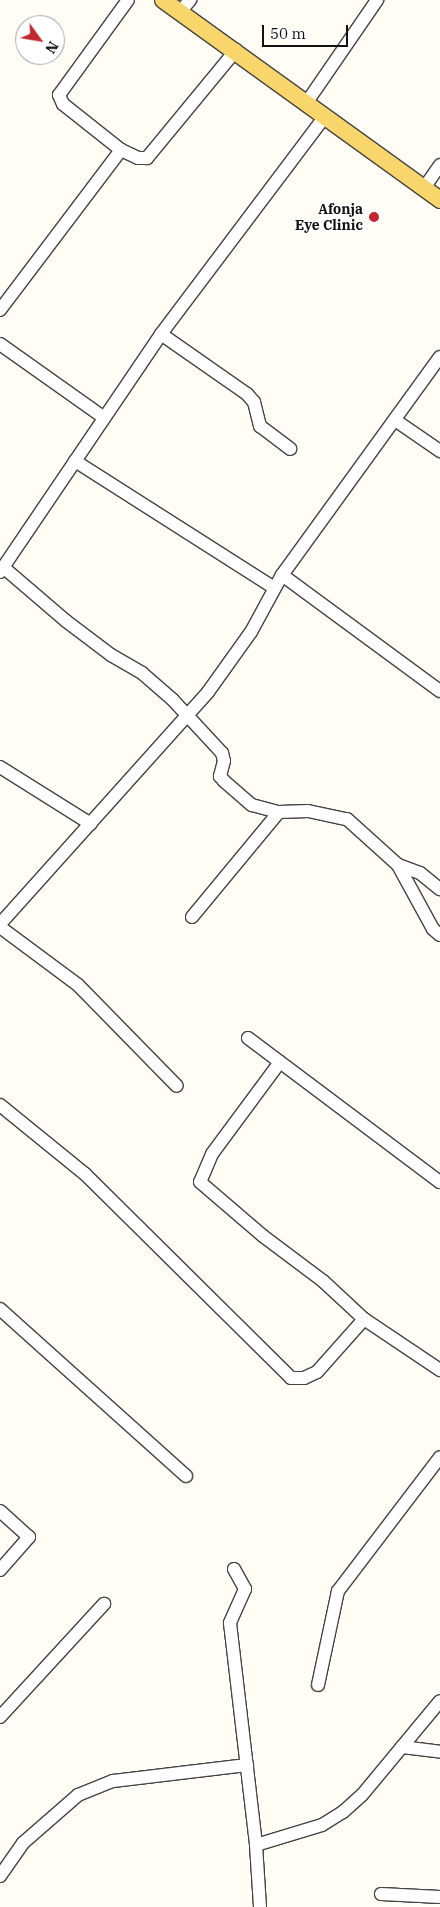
<!DOCTYPE html>
<html>
<head>
<meta charset="utf-8">
<style>
	body { margin:0 }
	#map { position:relative; width:440px; height:1907px; overflow:hidden; background:#fffdf5; font-family:"IBM Plex Serif",serif }
	div>[style] { position:absolute }
	.roads { filter:drop-shadow(1px 0 #444) drop-shadow(-1px 0 #444) drop-shadow(0 1px #444) drop-shadow(0 -1px #444) }
	.minor>* { height:12px; margin:-6px; padding:0 6px; transform-origin:6px; border-radius:6px; background:#fff }
	.major>* { height:16px; margin:-8px; padding:0 8px; transform-origin:8px; border-radius:8px; background:#f9d66b }
	.dots>* { width:14px; height:14px; translate:-50% -50%; box-sizing:border-box; border:2px solid #fff; border-radius:50% }
	span { translate:-50% -50%; white-space:nowrap; text-align:center; line-height:1.15; -webkit-text-stroke:5px #fff; paint-order:stroke }
	.poi-label { font-size:14px; color:#111; font-weight:700 }
	.right { translate:-100% -50%; text-align:right }
	.north { position:absolute; left:15px; top:15px; width:50px; height:50px; box-sizing:border-box; background:#fff; border:1px solid #a0a0a0; border-radius:50%; rotate:122deg; font-size:14px; font-weight:700; line-height:20px; text-align:center; color:#111 }
	.north::after { content:''; display:block; margin:auto; width:18px; height:22px; background:#c4262e; clip-path:polygon(50% 0,100% 100%,50% 72%,0 100%) }
	.scale { position:absolute; left:262px; top:25px; width:86px; height:22px; box-sizing:border-box; border:2px solid #111; border-top:0; padding-left:6px; font-size:15px; line-height:18px; white-space:nowrap; color:#111; -webkit-text-stroke:4px #fff; paint-order:stroke }
</style>
</head>
<body>
<div id="map">
	<div class="roads">
		<div class="minor">
			<i style="left:180px;top:12px;width:16px;rotate:-50deg"></i>
			<i style="left:307px;top:102px;width:124px;rotate:-55.5deg"></i>
			<i style="left:121px;top:150px;width:74px;rotate:-141.6deg"></i>
			<i style="left:63px;top:104px;width:10px;rotate:-114deg"></i>
			<i style="left:59px;top:95px;width:117px;rotate:-54deg"></i>
			<i style="left:424px;top:188px;width:28px;rotate:-55deg"></i>
			<i style="left:0;top:310px;width:201px;rotate:-52.9deg"></i>
			<i style="left:121px;top:150px;width:19px;rotate:25deg"></i>
			<i style="left:138px;top:158px;width:9px"></i>
			<i style="left:147px;top:158px;width:140px;rotate:-50.5deg"></i>
			<i style="left:161px;top:334px;width:105px;rotate:34.9deg"></i>
			<i style="left:247px;top:394px;width:11px;rotate:49deg"></i>
			<i style="left:254px;top:402px;width:25px;rotate:76deg"></i>
			<i style="left:260px;top:426px;width:38px;rotate:37deg"></i>
			<i style="left:0;top:344px;width:126px;rotate:35.3deg"></i>
			<i style="left:395px;top:420px;width:55px;rotate:34.6deg"></i>
			<i style="left:75px;top:461px;width:236px;rotate:32.5deg"></i>
			<i style="left:3px;top:567px;width:83px;rotate:40.6deg"></i>
			<i style="left:66px;top:621px;width:56px;rotate:37.1deg"></i>
			<i style="left:111px;top:655px;width:36px;rotate:30deg"></i>
			<i style="left:142px;top:673px;width:40px;rotate:41deg"></i>
			<i style="left:172px;top:699px;width:74px;rotate:47.2deg"></i>
			<i style="left:222px;top:753px;width:8px;rotate:76deg"></i>
			<i style="left:224px;top:761px;width:16px;rotate:105deg"></i>
			<i style="left:220px;top:776px;width:6px;rotate:51deg"></i>
			<i style="left:224px;top:781px;width:37px;rotate:41deg"></i>
			<i style="left:252px;top:805px;width:28px;rotate:15deg"></i>
			<i style="left:0;top:572px;width:287px;rotate:-55.9deg"></i>
			<i style="left:161px;top:334px;width:273px;rotate:-53deg"></i>
			<i style="left:282px;top:575px;width:196px;rotate:36.3deg"></i>
			<i style="left:0;top:767px;width:107px;rotate:32.1deg"></i>
			<i style="left:398px;top:865px;width:23px;rotate:20deg"></i>
			<i style="left:420px;top:873px;width:26px;rotate:39deg"></i>
			<i style="left:192px;top:917px;width:136px;rotate:-50.4deg"></i>
			<i style="left:279px;top:812px;width:29px;rotate:-2deg"></i>
			<i style="left:308px;top:811px;width:40px;rotate:12deg"></i>
			<i style="left:347px;top:819px;width:69px;rotate:42deg"></i>
			<i style="left:398px;top:865px;width:73px;rotate:61.3deg"></i>
			<i style="left:433px;top:929px;width:9px;rotate:41deg"></i>
			<i style="left:0;top:924px;width:312px;rotate:-48.1deg"></i>
			<i style="left:208px;top:692px;width:74px;rotate:-54.4deg"></i>
			<i style="left:251px;top:632px;width:65px;rotate:-61.5deg"></i>
			<i style="left:282px;top:575px;width:269px;rotate:-54.1deg"></i>
			<i style="left:0;top:927px;width:97px;rotate:36.6deg"></i>
			<i style="left:78px;top:985px;width:141px;rotate:45.6deg"></i>
			<i style="left:248px;top:1038px;width:240px;rotate:36.9deg"></i>
			<i style="left:280px;top:1062px;width:114px;rotate:126.5deg"></i>
			<i style="left:212px;top:1154px;width:30px;rotate:113deg"></i>
			<i style="left:200px;top:1182px;width:83px;rotate:40.6deg"></i>
			<i style="left:263px;top:1236px;width:75px;rotate:36.9deg"></i>
			<i style="left:323px;top:1281px;width:56px;rotate:42.8deg"></i>
			<i style="left:364px;top:1319px;width:92px;rotate:33.9deg"></i>
			<i style="left:0;top:1105px;width:109px;rotate:39.1deg"></i>
			<i style="left:85px;top:1174px;width:290px;rotate:44.7deg"></i>
			<i style="left:291px;top:1378px;width:13px"></i>
			<i style="left:304px;top:1378px;width:14px;rotate:-25deg"></i>
			<i style="left:317px;top:1372px;width:71px;rotate:-48.4deg"></i>
			<i style="left:0;top:1309px;width:250px;rotate:41.9deg"></i>
			<i style="left:0;top:1511px;width:39px;rotate:42deg"></i>
			<i style="left:29px;top:1537px;width:44px;rotate:131.3deg"></i>
			<i style="left:234px;top:1569px;width:23px;rotate:61deg"></i>
			<i style="left:245px;top:1589px;width:37px;rotate:114deg"></i>
			<i style="left:230px;top:1623px;width:224px;rotate:83.3deg"></i>
			<i style="left:256px;top:1845px;width:62px;rotate:86.3deg"></i>
			<i style="left:318px;top:1685px;width:96px;rotate:-78deg"></i>
			<i style="left:338px;top:1591px;width:168px;rotate:-52.7deg"></i>
			<i style="left:0;top:1717px;width:154px;rotate:-47.4deg"></i>
			<i style="left:402px;top:1747px;width:38px;rotate:7deg"></i>
			<i style="left:256px;top:1845px;width:69px;rotate:-16.9deg"></i>
			<i style="left:322px;top:1825px;width:25px;rotate:-32deg"></i>
			<i style="left:343px;top:1812px;width:25px;rotate:-42deg"></i>
			<i style="left:362px;top:1795px;width:122px;rotate:-50.3deg"></i>
			<i style="left:0;top:1876px;width:40px;rotate:-55.1deg"></i>
			<i style="left:23px;top:1843px;width:73px;rotate:-41.1deg"></i>
			<i style="left:78px;top:1795px;width:38px;rotate:-22deg"></i>
			<i style="left:113px;top:1781px;width:135px;rotate:-6.8deg"></i>
			<i style="left:381px;top:1894px;width:59px;rotate:2.9deg"></i>
		</div>
		<div class="major">
			<i style="left:163px;top:0;width:342px;rotate:35.8deg"></i>
		</div>
	</div>
	<div class="dots">
		<i style="left:374px;top:217px;background:#c4262e"></i>
	</div>
	<div class="poi-label">
		<span class="right" style="left:363px;top:217px">Afonja<br>Eye Clinic</span>
	</div>
	<div class="north">N</div>
	<div class="scale">50 m</div>
</div>
</body>
</html>
